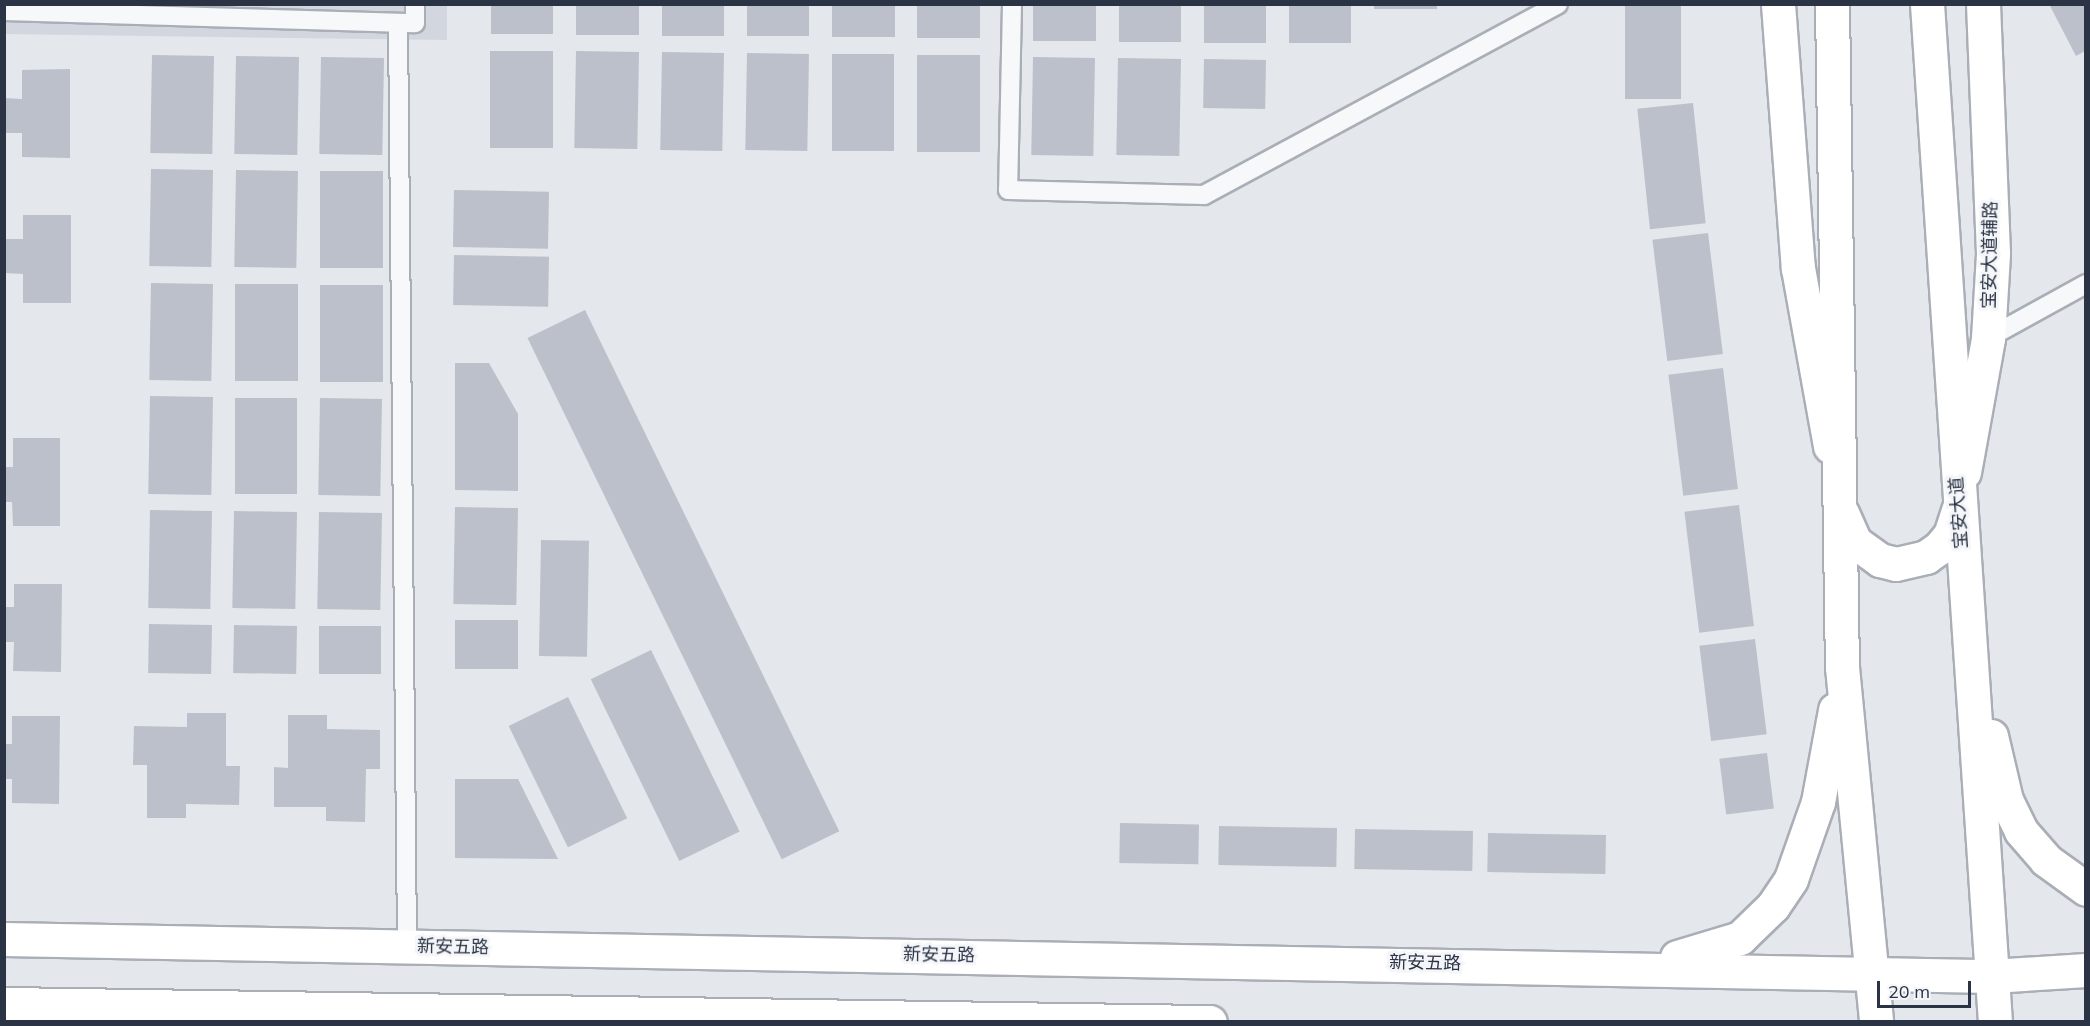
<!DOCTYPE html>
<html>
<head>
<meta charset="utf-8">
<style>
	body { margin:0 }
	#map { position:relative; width:2090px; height:1026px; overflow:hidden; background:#e4e7ec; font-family:Mulish,"Noto Sans SC",sans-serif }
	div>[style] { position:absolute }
	.built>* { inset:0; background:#d2d6de }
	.building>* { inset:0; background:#bbc0ca; transform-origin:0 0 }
	.roads { filter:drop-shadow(2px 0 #a9aeb7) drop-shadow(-2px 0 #a9aeb7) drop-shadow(0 2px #a9aeb7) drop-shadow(0 -2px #a9aeb7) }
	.service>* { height:18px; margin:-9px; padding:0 9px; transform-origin:9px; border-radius:9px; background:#f7f8fa }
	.secondary>* { height:33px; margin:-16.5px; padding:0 16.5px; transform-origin:16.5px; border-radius:16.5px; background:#fff }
	.primary>* { height:33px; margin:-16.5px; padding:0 16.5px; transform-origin:16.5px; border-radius:16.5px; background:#fff }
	span { translate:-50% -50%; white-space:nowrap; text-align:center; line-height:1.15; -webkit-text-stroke:6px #f4f6f9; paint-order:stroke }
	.street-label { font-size:18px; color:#2b3445 }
	.frame { position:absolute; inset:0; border:6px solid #2b3445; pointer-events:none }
	.scale { position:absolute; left:1877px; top:981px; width:94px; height:27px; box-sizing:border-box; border:3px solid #2b3445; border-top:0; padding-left:8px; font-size:18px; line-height:21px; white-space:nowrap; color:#2b3445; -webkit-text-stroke:4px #f4f6f9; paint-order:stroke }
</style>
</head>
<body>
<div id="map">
	<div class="built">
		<i style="clip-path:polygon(5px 5px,447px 5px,447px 40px,5px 34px)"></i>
	</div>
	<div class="building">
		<i style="left:491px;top:4px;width:62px;height:30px"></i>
		<i style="left:576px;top:4px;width:63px;height:31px"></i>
		<i style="left:662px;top:4px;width:62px;height:32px"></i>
		<i style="left:747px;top:4px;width:62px;height:32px"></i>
		<i style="left:832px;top:4px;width:63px;height:33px"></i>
		<i style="left:917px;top:4px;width:63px;height:34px"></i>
		<i style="left:1033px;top:4px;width:63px;height:37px"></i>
		<i style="left:1119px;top:4px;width:62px;height:38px"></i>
		<i style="left:1204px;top:4px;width:62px;height:39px"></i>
		<i style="left:1289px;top:4px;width:62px;height:39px"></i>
		<i style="left:1374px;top:4px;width:63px;height:5px"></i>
		<i style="left:1625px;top:4px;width:56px;height:95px"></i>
		<i style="clip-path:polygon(2049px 4px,2085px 4px,2085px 51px,2076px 56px)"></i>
		<i style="left:490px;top:51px;width:63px;height:97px"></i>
		<i style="left:576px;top:51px;width:63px;height:97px;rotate:1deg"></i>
		<i style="left:662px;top:52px;width:62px;height:98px;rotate:1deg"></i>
		<i style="left:747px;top:53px;width:62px;height:97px;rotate:1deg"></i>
		<i style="left:832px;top:54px;width:62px;height:97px"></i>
		<i style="left:152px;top:55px;width:62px;height:98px;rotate:1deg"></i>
		<i style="left:917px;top:55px;width:63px;height:97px"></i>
		<i style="left:236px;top:56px;width:63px;height:98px;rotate:1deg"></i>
		<i style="left:321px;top:57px;width:63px;height:97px;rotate:1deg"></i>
		<i style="left:1033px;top:57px;width:62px;height:98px;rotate:1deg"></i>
		<i style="left:1118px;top:58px;width:63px;height:97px;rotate:1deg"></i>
		<i style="left:1204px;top:59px;width:62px;height:49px;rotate:1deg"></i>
		<i style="clip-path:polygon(70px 69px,70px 158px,22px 157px,22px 133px,4px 133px,4px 98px,22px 99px,22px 70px)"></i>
		<i style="left:1693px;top:103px;width:121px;height:56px;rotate:84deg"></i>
		<i style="left:151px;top:169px;width:62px;height:97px;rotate:1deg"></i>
		<i style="left:236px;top:170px;width:62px;height:97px;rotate:1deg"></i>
		<i style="left:320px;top:171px;width:63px;height:97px"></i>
		<i style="left:454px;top:190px;width:95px;height:57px;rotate:1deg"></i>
		<i style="clip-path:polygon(23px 215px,71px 215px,71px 303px,23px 303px,23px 274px,4px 273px,4px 239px,23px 239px)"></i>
		<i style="left:1708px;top:233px;width:122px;height:56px;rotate:83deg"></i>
		<i style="left:454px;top:255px;width:95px;height:50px;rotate:1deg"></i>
		<i style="left:151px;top:283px;width:62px;height:97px;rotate:1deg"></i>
		<i style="left:235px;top:284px;width:63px;height:97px"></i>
		<i style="left:320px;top:285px;width:63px;height:97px"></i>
		<i style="left:585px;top:310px;width:580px;height:64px;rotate:64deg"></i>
		<i style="clip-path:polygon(455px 363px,489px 363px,518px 414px,518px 491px,455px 490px)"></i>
		<i style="left:1723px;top:368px;width:122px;height:55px;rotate:83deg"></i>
		<i style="left:150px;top:396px;width:63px;height:98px;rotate:1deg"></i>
		<i style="left:235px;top:398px;width:62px;height:96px"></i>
		<i style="left:320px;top:398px;width:62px;height:97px;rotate:1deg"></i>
		<i style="clip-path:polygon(13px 438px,60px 438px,60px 526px,13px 526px,12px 502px,4px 502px,4px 467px,13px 467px)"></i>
		<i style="left:1739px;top:505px;width:122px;height:55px;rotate:83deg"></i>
		<i style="left:455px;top:507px;width:63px;height:97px;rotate:1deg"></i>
		<i style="left:150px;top:510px;width:62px;height:98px;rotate:1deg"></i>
		<i style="left:234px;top:511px;width:63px;height:97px;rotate:1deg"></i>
		<i style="left:319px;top:512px;width:63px;height:97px;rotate:1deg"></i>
		<i style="left:541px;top:540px;width:48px;height:116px;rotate:1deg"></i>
		<i style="clip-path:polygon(14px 584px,62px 584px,61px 672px,13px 671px,14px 642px,4px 642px,4px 607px,14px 607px)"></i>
		<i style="left:455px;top:620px;width:63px;height:49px"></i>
		<i style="left:149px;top:624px;width:63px;height:49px;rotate:1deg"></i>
		<i style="left:234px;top:625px;width:63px;height:48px;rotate:1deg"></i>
		<i style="left:319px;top:626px;width:62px;height:48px"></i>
		<i style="left:1755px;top:639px;width:96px;height:56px;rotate:83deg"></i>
		<i style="left:651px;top:650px;width:202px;height:67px;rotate:64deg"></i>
		<i style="left:568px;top:697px;width:135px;height:66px;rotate:64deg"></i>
		<i style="clip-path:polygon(187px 713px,226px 713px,226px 766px,240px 766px,239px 805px,186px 804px,186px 818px,147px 818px,147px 765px,133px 765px,134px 726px,187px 727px)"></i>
		<i style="clip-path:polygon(288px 715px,327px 715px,327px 729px,380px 730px,380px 769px,366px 769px,365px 822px,326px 821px,326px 807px,274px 807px,274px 767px,288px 768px)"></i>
		<i style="clip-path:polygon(12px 716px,60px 716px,59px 804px,12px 803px,12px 779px,4px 779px,4px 744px,12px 744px)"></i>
		<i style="left:1767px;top:753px;width:56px;height:48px;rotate:83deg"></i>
		<i style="clip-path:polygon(455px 779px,518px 779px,558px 859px,455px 858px)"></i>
		<i style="left:1120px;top:823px;width:79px;height:40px;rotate:1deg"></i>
		<i style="left:1219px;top:826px;width:118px;height:39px;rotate:1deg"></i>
		<i style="left:1355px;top:829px;width:118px;height:40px;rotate:1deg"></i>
		<i style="left:1488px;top:833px;width:118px;height:39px;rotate:1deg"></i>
	</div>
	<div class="roads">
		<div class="service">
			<i style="left:1012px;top:4px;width:186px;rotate:91.2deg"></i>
			<i style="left:1008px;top:190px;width:196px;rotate:1.5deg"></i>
			<i style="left:1204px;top:195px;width:402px;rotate:-28.3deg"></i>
			<i style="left:4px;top:11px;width:411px;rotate:1.7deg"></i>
			<i style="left:415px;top:23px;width:19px;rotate:-90deg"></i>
			<i style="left:398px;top:23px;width:923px;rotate:89.44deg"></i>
			<i style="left:1988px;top:338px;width:112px;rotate:-28.9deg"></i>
		</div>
		<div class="secondary">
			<i style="left:1778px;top:4px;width:265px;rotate:85.7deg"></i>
			<i style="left:1798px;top:268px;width:181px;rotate:79.8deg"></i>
			<i style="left:1964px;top:472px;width:136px;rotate:-79.8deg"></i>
			<i style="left:1988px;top:338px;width:85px;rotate:-86.6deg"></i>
			<i style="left:1993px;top:253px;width:249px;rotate:-92.3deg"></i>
		</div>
		<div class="primary">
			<i style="left:1832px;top:4px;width:663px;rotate:89.14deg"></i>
			<i style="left:1842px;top:667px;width:357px;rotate:84.5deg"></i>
			<i style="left:1927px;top:4px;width:1020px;rotate:86.18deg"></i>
			<i style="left:1842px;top:513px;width:32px;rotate:66deg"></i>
			<i style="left:1855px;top:542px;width:31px;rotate:36deg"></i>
			<i style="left:1880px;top:560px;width:16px;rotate:14deg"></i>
			<i style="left:1896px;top:564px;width:31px;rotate:-13deg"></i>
			<i style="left:1926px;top:557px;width:16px;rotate:-35deg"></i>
			<i style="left:1939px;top:548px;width:17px;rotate:-50deg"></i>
			<i style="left:1950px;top:535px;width:26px;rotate:-72deg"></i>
			<i style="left:1991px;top:736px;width:66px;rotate:76.8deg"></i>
			<i style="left:2006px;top:800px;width:34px;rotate:64deg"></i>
			<i style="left:2021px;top:831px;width:38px;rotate:49deg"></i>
			<i style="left:2046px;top:860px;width:49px;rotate:35.9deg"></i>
			<i style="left:4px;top:939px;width:1988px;rotate:1.07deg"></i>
			<i style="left:1992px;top:976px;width:94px;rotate:-3.7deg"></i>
			<i style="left:1677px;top:957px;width:66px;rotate:-16.8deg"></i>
			<i style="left:1740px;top:938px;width:46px;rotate:-44.1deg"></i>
			<i style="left:1773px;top:906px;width:32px;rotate:-56deg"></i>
			<i style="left:1791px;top:879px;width:82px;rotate:-70.7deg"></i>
			<i style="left:1818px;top:802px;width:94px;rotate:-79.5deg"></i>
			<i style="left:4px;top:1004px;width:1206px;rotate:0.86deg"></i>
		</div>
	</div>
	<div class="street-label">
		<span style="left:1990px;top:255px;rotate:-89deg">宝安大道辅路</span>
		<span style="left:1959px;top:513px;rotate:-94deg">宝安大道</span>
		<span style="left:453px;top:947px;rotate:1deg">新安五路</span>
		<span style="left:939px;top:955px;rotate:1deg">新安五路</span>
		<span style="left:1425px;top:963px;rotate:1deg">新安五路</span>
	</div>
	<div class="frame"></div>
	<div class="scale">20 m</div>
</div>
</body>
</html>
